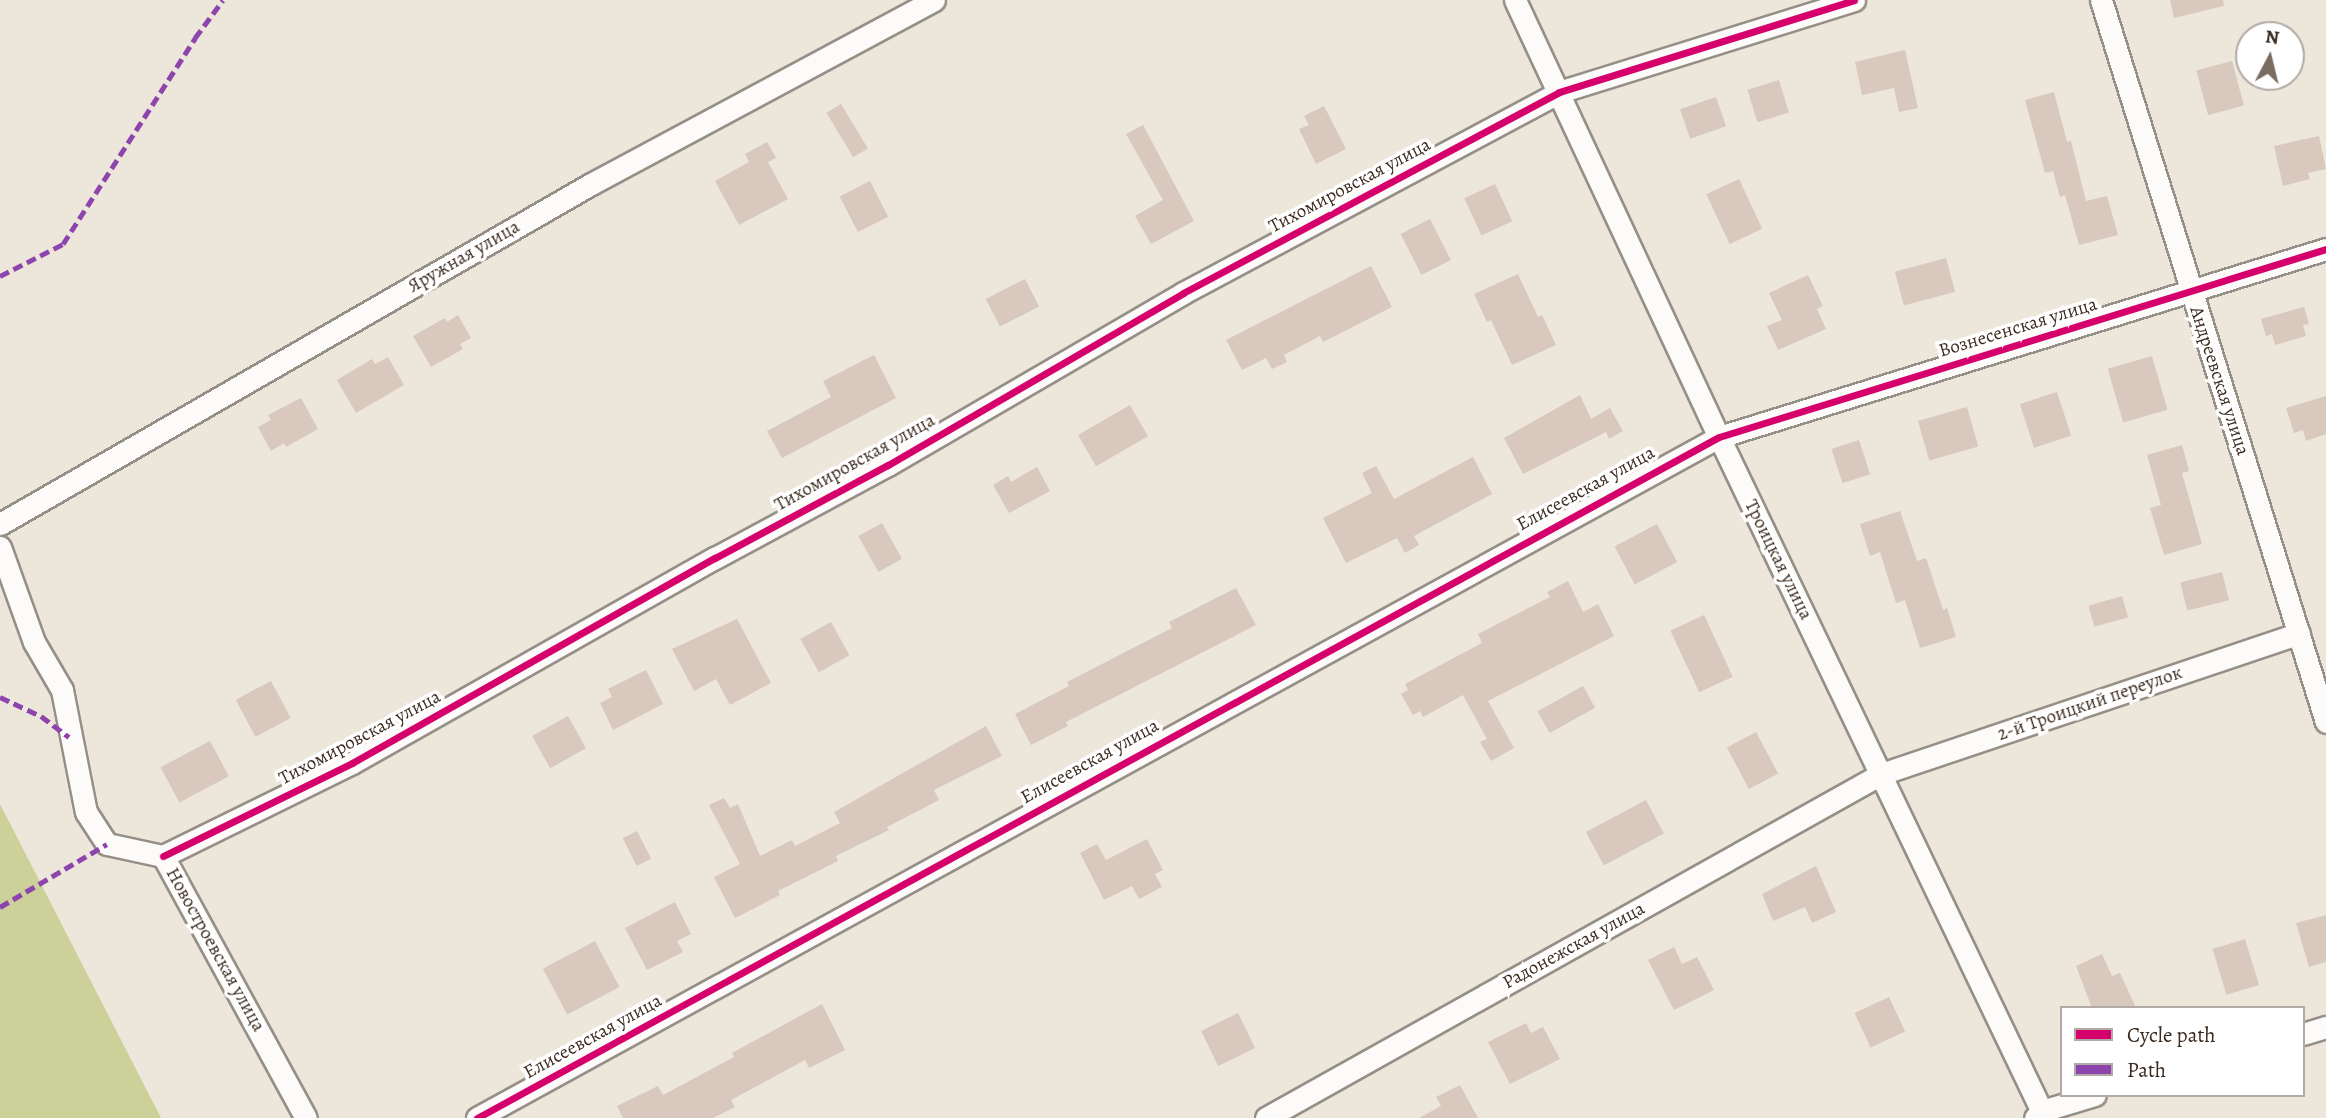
<!DOCTYPE html>
<html>
<head>
<meta charset="utf-8">
<style>
	body { margin:0 }
	#map { position:relative; width:2326px; height:1118px; overflow:hidden; background:#ede6da; font-family:Alegreya,serif }
	div>[style] { position:absolute }
	.green>* { inset:0; background:#cbd198 }
	.building>* { inset:0; background:#d9c8bd; transform-origin:0 0 }
	.roads { filter:drop-shadow(2px 0 #958f87) drop-shadow(-2px 0 #958f87) drop-shadow(0 2px #958f87) drop-shadow(0 -2px #958f87) }
	.minor>* { height:21px; margin:-10.5px; padding:0 10.5px; transform-origin:10.5px; border-radius:10.5px; background:#fcfbf9 }
	.quiet>* { height:5px; margin-top:-2.5px; transform-origin:0; background:repeating-linear-gradient(90deg,#8e44ad 0 10px,transparent 0 15px) }
	.cycleway>* { height:7px; margin:-3.5px; padding:0 3.5px; transform-origin:3.5px; border-radius:3.5px; background:#d6006c }
	span { translate:-50% -50%; white-space:nowrap; text-align:center; line-height:1.15; -webkit-text-stroke:7px #fff; paint-order:stroke }
	.street-label { font-size:19px; color:#3b2a1e }
	.legend { position:absolute; left:2060px; top:1006px; width:245px; height:91px; box-sizing:border-box; background:#fff; border:2px solid #b1aaa5; margin:0; padding:9px 12px; list-style:none; font-size:21px; color:#3b2a1e }
	.legend li { display:flex; align-items:center; gap:14px; height:35px }
	.legend b { width:35px; border:2px solid #b1aaa5 }
	.north { position:absolute; left:2235px; top:21px; width:70px; height:70px; box-sizing:border-box; background:#fff; border:2px solid #b1aaa5; border-radius:50%; rotate:7deg; font-size:19px; font-weight:700; line-height:28px; text-align:center; color:#3b2a1e }
	.north::after { content:''; display:block; margin:auto; width:24px; height:32px; background:#796c60; clip-path:polygon(50% 0,100% 100%,50% 72%,0 100%) }
</style>
</head>
<body>
<div id="map">
	<div class="green">
		<i style="clip-path:polygon(0 804px,161px 1118px,0 1118px)"></i>
	</div>
	<div class="building">
		<i style="clip-path:polygon(2170px 0,2223px 0,2224px 6px,2174px 18px)"></i>
		<i style="clip-path:polygon(1905px 50px,1918px 108px,1899px 112px,1894px 88px,1862px 95px,1855px 62px)"></i>
		<i style="left:2232px;top:61px;width:46px;height:37px;rotate:75deg"></i>
		<i style="left:1779px;top:80px;width:34px;height:33px;rotate:73deg"></i>
		<i style="clip-path:polygon(2054px 92px,2067px 142px,2071px 141px,2086px 201px,2107px 196px,2118px 235px,2079px 245px,2065px 195px,2060px 197px,2053px 171px,2045px 173px,2025px 100px)"></i>
		<i style="left:1716px;top:97px;width:31px;height:38px;rotate:71deg"></i>
		<i style="left:841px;top:104px;width:52px;height:17px;rotate:59deg"></i>
		<i style="clip-path:polygon(1324px 106px,1346px 149px,1316px 164px,1299px 129px,1309px 125px,1304px 116px)"></i>
		<i style="clip-path:polygon(1143px 125px,1194px 221px,1151px 244px,1135px 216px,1163px 200px,1126px 134px)"></i>
		<i style="clip-path:polygon(2319px 136px,2326px 169px,2308px 173px,2310px 179px,2283px 186px,2274px 146px)"></i>
		<i style="clip-path:polygon(767px 142px,776px 158px,768px 162px,788px 199px,739px 225px,715px 181px,749px 162px,745px 154px)"></i>
		<i style="left:1739px;top:179px;width:55px;height:36px;rotate:65deg"></i>
		<i style="left:870px;top:181px;width:40px;height:34px;rotate:63deg"></i>
		<i style="left:1495px;top:184px;width:41px;height:34px;rotate:65deg"></i>
		<i style="left:1430px;top:219px;width:46px;height:33px;rotate:63deg"></i>
		<i style="left:1946px;top:258px;width:35px;height:53px;rotate:75deg"></i>
		<i style="clip-path:polygon(1371px 266px,1392px 307px,1323px 342px,1320px 336px,1284px 355px,1287px 362px,1272px 369px,1266px 358px,1242px 370px,1226px 340px)"></i>
		<i style="clip-path:polygon(1518px 274px,1538px 317px,1542px 315px,1556px 345px,1512px 365px,1491px 320px,1487px 322px,1474px 294px)"></i>
		<i style="clip-path:polygon(1808px 275px,1823px 306px,1817px 309px,1826px 329px,1778px 350px,1767px 326px,1782px 320px,1769px 293px)"></i>
		<i style="left:1025px;top:279px;width:31px;height:44px;rotate:63deg"></i>
		<i style="clip-path:polygon(2304px 307px,2309px 324px,2303px 325px,2306px 336px,2275px 345px,2272px 334px,2266px 336px,2261px 319px)"></i>
		<i style="clip-path:polygon(458px 315px,471px 338px,460px 344px,463px 349px,431px 367px,413px 336px,445px 318px,447px 322px)"></i>
		<i style="clip-path:polygon(874px 355px,896px 398px,782px 458px,767px 431px,831px 397px,823px 381px)"></i>
		<i style="left:2152px;top:356px;width:56px;height:46px;rotate:74deg"></i>
		<i style="clip-path:polygon(388px 357px,404px 385px,356px 413px,337px 380px,372px 359px,375px 364px)"></i>
		<i style="left:2057px;top:392px;width:46px;height:39px;rotate:72deg"></i>
		<i style="clip-path:polygon(1580px 395px,1591px 419px,1610px 408px,1623px 431px,1609px 439px,1606px 432px,1523px 474px,1504px 438px)"></i>
		<i style="clip-path:polygon(2326px 396px,2326px 434px,2306px 441px,2303px 430px,2294px 433px,2286px 408px)"></i>
		<i style="clip-path:polygon(301px 398px,318px 429px,286px 447px,284px 443px,271px 451px,258px 427px,271px 420px,268px 415px)"></i>
		<i style="left:1130px;top:405px;width:36px;height:60px;rotate:60deg"></i>
		<i style="left:1967px;top:407px;width:41px;height:51px;rotate:74deg"></i>
		<i style="left:1859px;top:440px;width:36px;height:29px;rotate:72deg"></i>
		<i style="clip-path:polygon(2182px 445px,2189px 471px,2182px 473px,2202px 544px,2164px 555px,2150px 508px,2161px 505px,2147px 455px)"></i>
		<i style="clip-path:polygon(1473px 457px,1492px 494px,1414px 536px,1419px 545px,1405px 553px,1397px 538px,1346px 563px,1323px 518px,1372px 493px,1362px 473px,1376px 466px,1394px 499px)"></i>
		<i style="clip-path:polygon(1037px 467px,1050px 491px,1009px 513px,993px 485px,1008px 476px,1011px 482px)"></i>
		<i style="clip-path:polygon(1900px 511px,1917px 561px,1926px 558px,1943px 610px,1947px 608px,1956px 637px,1920px 648px,1905px 600px,1896px 603px,1880px 552px,1870px 556px,1860px 524px)"></i>
		<i style="left:882px;top:523px;width:41px;height:27px;rotate:61deg"></i>
		<i style="left:1657px;top:524px;width:43px;height:48px;rotate:62deg"></i>
		<i style="left:2222px;top:572px;width:29px;height:43px;rotate:76deg"></i>
		<i style="clip-path:polygon(1568px 581px,1583px 612px,1598px 604px,1614px 636px,1488px 701px,1514px 748px,1491px 761px,1480px 742px,1487px 739px,1463px 695px,1423px 717px,1420px 711px,1413px 715px,1401px 694px,1408px 690px,1405px 684px,1482px 643px,1478px 634px,1550px 597px,1547px 592px)"></i>
		<i style="clip-path:polygon(1236px 588px,1256px 625px,1066px 722px,1068px 726px,1031px 745px,1015px 714px,1069px 686px,1067px 682px,1172px 628px,1169px 622px)"></i>
		<i style="left:2122px;top:596px;width:22px;height:35px;rotate:74deg"></i>
		<i style="left:1704px;top:615px;width:68px;height:37px;rotate:65deg"></i>
		<i style="clip-path:polygon(737px 619px,771px 683px,730px 705px,716px 679px,694px 691px,672px 649px)"></i>
		<i style="left:831px;top:622px;width:38px;height:35px;rotate:61deg"></i>
		<i style="clip-path:polygon(646px 670px,663px 704px,613px 730px,600px 703px,612px 697px,608px 689px)"></i>
		<i style="left:271px;top:681px;width:42px;height:40px;rotate:62deg"></i>
		<i style="left:1583px;top:686px;width:25px;height:52px;rotate:61deg"></i>
		<i style="left:568px;top:716px;width:37px;height:41px;rotate:61deg"></i>
		<i style="clip-path:polygon(986px 726px,1002px 756px,934px 790px,939px 800px,887px 827px,889px 830px,836px 856px,838px 861px,778px 891px,780px 895px,735px 918px,714px 877px,740px 864px,709px 805px,724px 798px,730px 808px,738px 804px,760px 856px,792px 840px,795px 846px,840px 823px,834px 812px)"></i>
		<i style="left:1756px;top:732px;width:47px;height:33px;rotate:62deg"></i>
		<i style="left:210px;top:741px;width:40px;height:56px;rotate:62deg"></i>
		<i style="left:1646px;top:800px;width:38px;height:68px;rotate:62deg"></i>
		<i style="left:637px;top:831px;width:31px;height:16px;rotate:63deg"></i>
		<i style="clip-path:polygon(1147px 839px,1163px 870px,1155px 874px,1162px 887px,1139px 899px,1132px 886px,1104px 900px,1080px 853px,1097px 844px,1106px 860px)"></i>
		<i style="clip-path:polygon(1816px 866px,1836px 912px,1812px 923px,1805px 907px,1773px 921px,1762px 894px)"></i>
		<i style="clip-path:polygon(675px 902px,691px 934px,677px 941px,683px 952px,647px 970px,625px 928px)"></i>
		<i style="clip-path:polygon(2326px 915px,2326px 962px,2309px 967px,2296px 923px)"></i>
		<i style="left:2245px;top:939px;width:48px;height:34px;rotate:73deg"></i>
		<i style="left:595px;top:941px;width:52px;height:59px;rotate:62deg"></i>
		<i style="clip-path:polygon(1674px 947px,1682px 964px,1697px 957px,1714px 990px,1674px 1010px,1648px 960px)"></i>
		<i style="clip-path:polygon(2102px 954px,2112px 976px,2120px 973px,2136px 1008px,2092px 1008px,2076px 966px)"></i>
		<i style="left:1889px;top:997px;width:38px;height:38px;rotate:65deg"></i>
		<i style="clip-path:polygon(822px 1004px,845px 1050px,809px 1068px,805px 1060px,731px 1100px,735px 1107px,713px 1118px,623px 1118px,617px 1106px,658px 1086px,663px 1095px,734px 1057px,732px 1053px)"></i>
		<i style="left:1238px;top:1013px;width:39px;height:41px;rotate:64deg"></i>
		<i style="clip-path:polygon(1526px 1023px,1531px 1033px,1543px 1027px,1560px 1059px,1510px 1084px,1488px 1042px)"></i>
		<i style="clip-path:polygon(1460px 1085px,1478px 1118px,1419px 1118px,1441px 1106px,1436px 1097px)"></i>
	</div>
	<div class="roads">
		<div class="minor">
			<i style="left:1515px;top:0;width:482px;rotate:65deg"></i>
			<i style="left:1719px;top:437px;width:755px;rotate:64.42deg"></i>
			<i style="left:2101px;top:0;width:756px;rotate:72.69deg"></i>
			<i style="left:0;top:524px;width:682px;rotate:-29.91deg"></i>
			<i style="left:591px;top:184px;width:389px;rotate:-28.2deg"></i>
			<i style="left:0;top:547px;width:101px;rotate:70.3deg"></i>
			<i style="left:34px;top:642px;width:56px;rotate:59.7deg"></i>
			<i style="left:62px;top:690px;width:124px;rotate:78.9deg"></i>
			<i style="left:86px;top:812px;width:38px;rotate:57deg"></i>
			<i style="left:107px;top:844px;width:57px;rotate:12.1deg"></i>
			<i style="left:163px;top:856px;width:298px;rotate:61.4deg"></i>
			<i style="left:163px;top:856px;width:211px;rotate:-26.2deg"></i>
			<i style="left:352px;top:763px;width:417px;rotate:-29.5deg"></i>
			<i style="left:715px;top:558px;width:196px;rotate:-28.3deg"></i>
			<i style="left:888px;top:465px;width:341px;rotate:-30.2deg"></i>
			<i style="left:1183px;top:293px;width:426px;rotate:-28.1deg"></i>
			<i style="left:1559px;top:92px;width:309px;rotate:-17.3deg"></i>
			<i style="left:2303px;top:1034px;width:24px;rotate:-17deg"></i>
			<i style="left:477px;top:1118px;width:1416px;rotate:-28.74deg"></i>
			<i style="left:1719px;top:437px;width:635px;rotate:-17.21deg"></i>
			<i style="left:1266px;top:1118px;width:705px;rotate:-29.22deg"></i>
			<i style="left:1881px;top:774px;width:441px;rotate:-18.6deg"></i>
			<i style="left:2035px;top:1118px;width:10px;rotate:-45deg"></i>
			<i style="left:2042px;top:1111px;width:55px;rotate:-16.8deg"></i>
		</div>
	</div>
	<div class="quiet">
		<i style="left:0;top:276px;width:71px;rotate:-26.9deg"></i>
		<i style="left:63px;top:244px;width:245px;rotate:-57.3deg"></i>
		<i style="left:195px;top:38px;width:47px;rotate:-53.6deg"></i>
		<i style="left:0;top:697px;width:45px;rotate:24.9deg"></i>
		<i style="left:41px;top:716px;width:35px;rotate:37deg"></i>
		<i style="left:0;top:907px;width:124px;rotate:-30.5deg"></i>
	</div>
	<div class="cycleway">
		<i style="left:163px;top:856px;width:211px;rotate:-26.2deg"></i>
		<i style="left:352px;top:763px;width:417px;rotate:-29.5deg"></i>
		<i style="left:715px;top:558px;width:196px;rotate:-28.3deg"></i>
		<i style="left:888px;top:465px;width:341px;rotate:-30.2deg"></i>
		<i style="left:1183px;top:293px;width:426px;rotate:-28.1deg"></i>
		<i style="left:1559px;top:92px;width:309px;rotate:-17.3deg"></i>
		<i style="left:477px;top:1118px;width:1416px;rotate:-28.74deg"></i>
		<i style="left:1719px;top:437px;width:635px;rotate:-17.21deg"></i>
	</div>
	<div class="street-label">
		<span style="left:1350px;top:186px;rotate:-28deg">Тихомировская улица</span>
		<span style="left:464px;top:257px;rotate:-30deg">Яружная улица</span>
		<span style="left:2018px;top:328px;rotate:-17deg">Вознесенская улица</span>
		<span style="left:2219px;top:381px;rotate:72deg">Андреевская улица</span>
		<span style="left:855px;top:463px;rotate:-29deg">Тихомировская улица</span>
		<span style="left:1586px;top:489px;rotate:-29deg">Елисеевская улица</span>
		<span style="left:1778px;top:560px;rotate:64deg">Троицкая улица</span>
		<span style="left:2090px;top:704px;rotate:-19deg">2-й Троицкий переулок</span>
		<span style="left:360px;top:738px;rotate:-28deg">Тихомировская улица</span>
		<span style="left:1090px;top:762px;rotate:-29deg">Елисеевская улица</span>
		<span style="left:1574px;top:946px;rotate:-29deg">Радонежская улица</span>
		<span style="left:215px;top:950px;rotate:61deg">Новостроевская улица</span>
		<span style="left:593px;top:1037px;rotate:-29deg">Елисеевская улица</span>
	</div>
	<ul class="legend">
	<li><b style="height:9px;background:#d6006c"></b>Cycle path</li>
	<li><b style="height:9px;background:#8e44ad"></b>Path</li>
	</ul>
	<div class="north">N</div>
</div>
</body>
</html>
